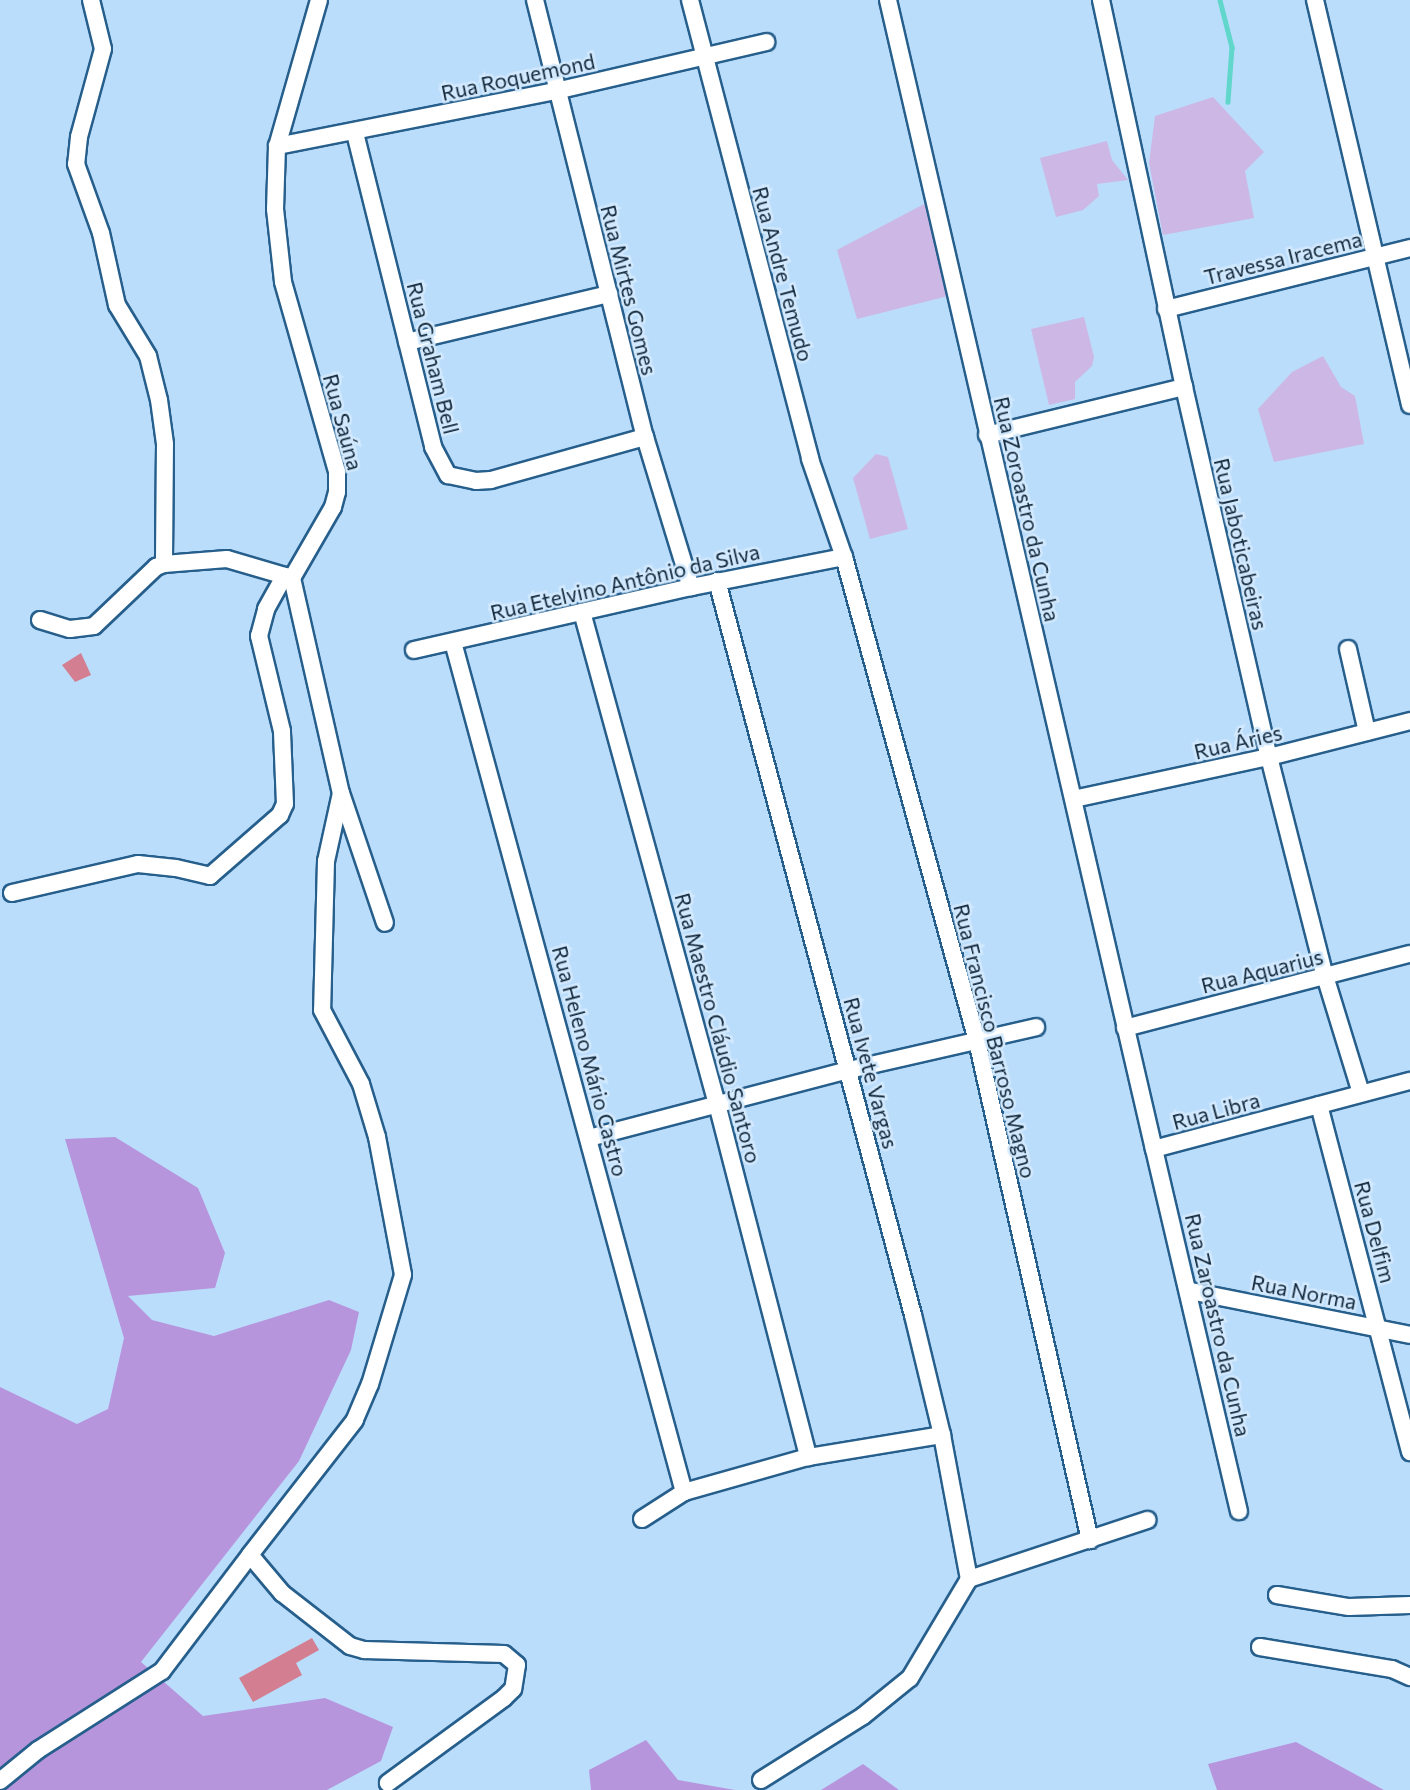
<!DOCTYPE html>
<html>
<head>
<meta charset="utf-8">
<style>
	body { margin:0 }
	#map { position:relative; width:1410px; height:1790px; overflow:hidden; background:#bbddfc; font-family:Commissioner,sans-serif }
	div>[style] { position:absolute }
	.green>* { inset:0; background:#ccb7e5 }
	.forest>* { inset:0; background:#b795dd }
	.stream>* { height:4.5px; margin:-2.25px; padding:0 2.25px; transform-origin:2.25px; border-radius:2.25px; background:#61d6ca }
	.building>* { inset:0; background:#d37e91 }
	.roads { filter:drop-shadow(2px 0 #275f8c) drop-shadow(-2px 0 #275f8c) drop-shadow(0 2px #275f8c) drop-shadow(0 -2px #275f8c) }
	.minor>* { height:16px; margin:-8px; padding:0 8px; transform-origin:8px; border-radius:8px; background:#fff }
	span { translate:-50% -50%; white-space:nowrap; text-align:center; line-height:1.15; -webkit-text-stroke:5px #d2e9fe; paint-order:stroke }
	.street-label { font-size:21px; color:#10273a }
</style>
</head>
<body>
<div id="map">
	<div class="green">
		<i style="clip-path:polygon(1213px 97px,1264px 152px,1245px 171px,1254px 218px,1163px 235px,1149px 163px,1155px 116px)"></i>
		<i style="clip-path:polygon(1107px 141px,1112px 160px,1128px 180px,1097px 184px,1099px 196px,1083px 210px,1056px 217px,1040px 158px)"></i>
		<i style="clip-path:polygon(926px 203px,948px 296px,857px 319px,837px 250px)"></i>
		<i style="clip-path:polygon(1084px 317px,1094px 357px,1092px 366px,1075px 382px,1075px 399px,1049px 405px,1031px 329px)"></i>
		<i style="clip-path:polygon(1323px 356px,1341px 387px,1355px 396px,1364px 444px,1274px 462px,1258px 409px,1292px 372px)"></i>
		<i style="clip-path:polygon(876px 454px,888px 457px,908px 529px,870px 539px,853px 478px)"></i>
	</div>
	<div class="forest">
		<i style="clip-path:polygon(115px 1137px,198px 1188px,225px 1253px,215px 1288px,128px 1296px,152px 1320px,214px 1336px,329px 1300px,359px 1312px,351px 1350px,299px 1461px,141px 1662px,203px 1716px,325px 1698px,393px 1727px,381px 1761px,327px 1790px,0 1790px,0 1387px,77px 1424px,108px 1409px,124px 1338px,65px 1139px)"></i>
		<i style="clip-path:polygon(646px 1740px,678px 1780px,735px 1790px,591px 1790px,589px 1770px)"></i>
		<i style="clip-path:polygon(1296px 1742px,1384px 1790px,1217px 1790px,1208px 1764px)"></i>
		<i style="clip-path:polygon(863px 1764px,899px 1790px,821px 1790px)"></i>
	</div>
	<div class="stream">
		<i style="left:1220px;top:0;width:49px;rotate:75.7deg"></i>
		<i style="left:1232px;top:47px;width:55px;rotate:94.2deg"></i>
	</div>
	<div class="building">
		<i style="clip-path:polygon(81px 653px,91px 675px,75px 682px,62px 665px)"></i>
		<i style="clip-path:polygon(312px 1638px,319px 1650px,296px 1663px,302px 1675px,253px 1702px,239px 1678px)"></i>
	</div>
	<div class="roads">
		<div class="minor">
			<i style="left:91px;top:0;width:50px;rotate:76.2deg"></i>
			<i style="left:103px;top:49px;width:91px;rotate:105.3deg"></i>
			<i style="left:79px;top:137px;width:27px;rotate:96deg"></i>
			<i style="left:76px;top:164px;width:73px;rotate:70.1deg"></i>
			<i style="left:101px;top:233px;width:74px;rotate:77.5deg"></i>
			<i style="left:117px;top:305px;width:60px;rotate:58.7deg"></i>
			<i style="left:148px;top:356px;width:45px;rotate:76deg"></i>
			<i style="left:159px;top:400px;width:44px;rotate:82.2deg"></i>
			<i style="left:165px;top:444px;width:120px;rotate:90.5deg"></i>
			<i style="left:319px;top:0;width:152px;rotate:106deg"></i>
			<i style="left:277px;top:146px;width:63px;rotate:91.8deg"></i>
			<i style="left:275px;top:209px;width:73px;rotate:83.7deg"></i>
			<i style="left:283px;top:282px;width:198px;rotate:74.1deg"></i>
			<i style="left:337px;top:472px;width:20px;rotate:90deg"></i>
			<i style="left:337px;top:492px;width:16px;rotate:105deg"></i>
			<i style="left:333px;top:507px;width:82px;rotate:120deg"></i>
			<i style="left:292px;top:578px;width:221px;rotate:77.2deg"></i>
			<i style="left:341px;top:793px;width:137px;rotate:71.3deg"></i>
			<i style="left:535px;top:0;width:451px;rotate:75.9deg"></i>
			<i style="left:645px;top:437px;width:157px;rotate:73deg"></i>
			<i style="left:690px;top:0;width:474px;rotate:75.3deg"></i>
			<i style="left:810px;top:459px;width:104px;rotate:70.9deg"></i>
			<i style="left:844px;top:557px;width:502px;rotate:74.63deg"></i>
			<i style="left:977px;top:1041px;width:512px;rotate:77.24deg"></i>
			<i style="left:888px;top:0;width:1179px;rotate:76.97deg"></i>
			<i style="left:1154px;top:1149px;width:265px;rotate:-14.9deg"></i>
			<i style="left:1101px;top:0;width:396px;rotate:77.9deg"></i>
			<i style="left:1184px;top:387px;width:380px;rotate:77.1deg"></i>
			<i style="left:1269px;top:757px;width:226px;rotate:75.7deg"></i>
			<i style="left:1325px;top:976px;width:122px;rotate:72.9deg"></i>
			<i style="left:1315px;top:0;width:416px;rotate:76.8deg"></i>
			<i style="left:355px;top:133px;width:324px;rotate:76deg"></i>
			<i style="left:433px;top:447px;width:32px;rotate:62deg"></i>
			<i style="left:448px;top:475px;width:29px;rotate:12deg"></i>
			<i style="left:476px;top:481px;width:15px;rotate:-4deg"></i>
			<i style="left:491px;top:480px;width:160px;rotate:-15.6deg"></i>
			<i style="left:277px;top:146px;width:284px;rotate:-11.2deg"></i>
			<i style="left:556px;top:91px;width:216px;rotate:-13.1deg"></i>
			<i style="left:1166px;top:309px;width:252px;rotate:-14deg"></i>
			<i style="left:407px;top:342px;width:208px;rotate:-13.4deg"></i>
			<i style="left:987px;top:435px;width:203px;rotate:-13.7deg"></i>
			<i style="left:717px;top:581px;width:760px;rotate:75.05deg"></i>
			<i style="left:913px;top:1315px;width:123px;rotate:76.4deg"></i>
			<i style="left:942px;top:1435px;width:147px;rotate:79.4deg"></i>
			<i style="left:582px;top:612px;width:510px;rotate:74.66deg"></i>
			<i style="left:717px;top:1104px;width:365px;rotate:75.5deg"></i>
			<i style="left:40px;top:620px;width:31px;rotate:17deg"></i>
			<i style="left:70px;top:629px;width:24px;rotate:-7deg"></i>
			<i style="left:94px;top:626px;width:86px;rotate:-43.6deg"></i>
			<i style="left:156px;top:567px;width:9px;rotate:-21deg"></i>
			<i style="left:164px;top:564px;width:63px;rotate:-4.5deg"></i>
			<i style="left:227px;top:559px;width:68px;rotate:16.3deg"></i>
			<i style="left:453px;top:642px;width:881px;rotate:74.8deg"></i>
			<i style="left:1348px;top:649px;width:85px;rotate:77.1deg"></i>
			<i style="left:414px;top:650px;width:284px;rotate:-12.8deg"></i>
			<i style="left:691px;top:587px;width:156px;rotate:-11.1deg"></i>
			<i style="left:341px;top:793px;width:70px;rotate:102.4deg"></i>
			<i style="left:326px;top:861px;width:149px;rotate:91.5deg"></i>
			<i style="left:322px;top:1010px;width:84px;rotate:62.2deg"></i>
			<i style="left:361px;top:1084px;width:55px;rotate:73.2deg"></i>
			<i style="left:377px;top:1137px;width:140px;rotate:79.3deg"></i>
			<i style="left:403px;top:1275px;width:114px;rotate:106.8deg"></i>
			<i style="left:370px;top:1384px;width:39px;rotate:113deg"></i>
			<i style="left:355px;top:1420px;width:171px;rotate:127.9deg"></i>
			<i style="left:250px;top:1555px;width:50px;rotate:49.9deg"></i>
			<i style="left:282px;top:1593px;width:86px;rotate:37.9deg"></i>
			<i style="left:350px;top:1646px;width:15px;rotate:16deg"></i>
			<i style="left:364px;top:1650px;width:140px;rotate:1.6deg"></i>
			<i style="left:504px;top:1654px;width:17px;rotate:40deg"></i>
			<i style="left:517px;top:1665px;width:24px;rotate:99deg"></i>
			<i style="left:513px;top:1689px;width:13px;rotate:135deg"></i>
			<i style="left:504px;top:1698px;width:144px;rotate:143.8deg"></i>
			<i style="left:1074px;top:799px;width:199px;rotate:-12.2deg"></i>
			<i style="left:1269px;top:757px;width:146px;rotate:-14.3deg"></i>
			<i style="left:12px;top:893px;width:129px;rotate:-13deg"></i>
			<i style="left:138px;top:864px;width:38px;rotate:6deg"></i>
			<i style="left:176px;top:868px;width:35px;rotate:13deg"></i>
			<i style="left:210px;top:876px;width:93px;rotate:-41.1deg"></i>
			<i style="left:280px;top:815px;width:12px;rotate:-66deg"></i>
			<i style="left:285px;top:804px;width:73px;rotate:-92.4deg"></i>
			<i style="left:282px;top:731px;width:98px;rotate:-103.6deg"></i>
			<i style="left:259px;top:636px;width:28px;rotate:-75deg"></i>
			<i style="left:266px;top:609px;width:38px;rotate:-61deg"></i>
			<i style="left:1125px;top:1028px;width:294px;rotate:-14.6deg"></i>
			<i style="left:1319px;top:1105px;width:359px;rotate:75.3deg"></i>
			<i style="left:589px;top:1138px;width:269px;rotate:-14.7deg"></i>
			<i style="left:849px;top:1070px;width:192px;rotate:-12.9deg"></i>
			<i style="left:1154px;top:1149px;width:372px;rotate:76.8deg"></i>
			<i style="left:1190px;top:1291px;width:224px;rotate:11.3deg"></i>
			<i style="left:642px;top:1519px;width:50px;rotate:-32.7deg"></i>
			<i style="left:684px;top:1492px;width:129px;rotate:-15.8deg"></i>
			<i style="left:808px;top:1457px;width:136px;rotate:-9.3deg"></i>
			<i style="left:969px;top:1579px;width:188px;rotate:-18.3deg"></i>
			<i style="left:1277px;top:1595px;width:73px;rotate:9.5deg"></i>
			<i style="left:1349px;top:1607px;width:61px;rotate:-1.9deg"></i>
			<i style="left:1260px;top:1647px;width:134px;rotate:9.5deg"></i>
			<i style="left:1392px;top:1669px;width:20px;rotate:24deg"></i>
			<i style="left:761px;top:1780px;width:120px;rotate:-32.1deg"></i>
			<i style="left:863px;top:1716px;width:60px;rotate:-39deg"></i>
			<i style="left:910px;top:1678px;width:115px;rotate:-59.2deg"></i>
			<i style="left:0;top:1781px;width:49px;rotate:-39.2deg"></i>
			<i style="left:38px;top:1750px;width:147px;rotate:-32.5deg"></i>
			<i style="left:162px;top:1671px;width:146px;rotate:-52.8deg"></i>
		</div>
	</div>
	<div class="street-label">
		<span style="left:518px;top:77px;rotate:-12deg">Rua Roquemond</span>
		<span style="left:1283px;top:258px;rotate:-14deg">Travessa Iracema</span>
		<span style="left:783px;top:274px;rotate:75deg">Rua Andre Temudo</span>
		<span style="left:629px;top:290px;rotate:76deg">Rua Mirtes Gomes</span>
		<span style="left:433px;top:358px;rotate:76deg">Rua Graham Bell</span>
		<span style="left:343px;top:422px;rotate:75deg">Rua Saúna</span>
		<span style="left:1027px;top:509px;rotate:77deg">Rua Zoroastro da Cunha</span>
		<span style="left:1241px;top:544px;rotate:77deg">Rua Jaboticabeiras</span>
		<span style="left:625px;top:582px;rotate:-13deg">Rua Etelvino Antônio da Silva</span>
		<span style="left:1238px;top:742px;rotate:-13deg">Rua Áries</span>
		<span style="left:1262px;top:971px;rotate:-14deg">Rua Aquarius</span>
		<span style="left:718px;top:1028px;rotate:75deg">Rua Maestro Cláudio Santoro</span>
		<span style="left:995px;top:1041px;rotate:76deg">Rua Francisco Barroso Magno</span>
		<span style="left:590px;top:1061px;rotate:75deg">Rua Heleno Mário Castro</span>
		<span style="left:871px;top:1073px;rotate:75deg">Rua Ivete Vargas</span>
		<span style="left:1216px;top:1111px;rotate:-15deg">Rua Libra</span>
		<span style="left:1375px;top:1232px;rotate:75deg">Rua Delfim</span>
		<span style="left:1304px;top:1292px;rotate:11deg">Rua Norma</span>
		<span style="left:1218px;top:1325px;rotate:77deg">Rua Zaroastro da Cunha</span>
	</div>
</div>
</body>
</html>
